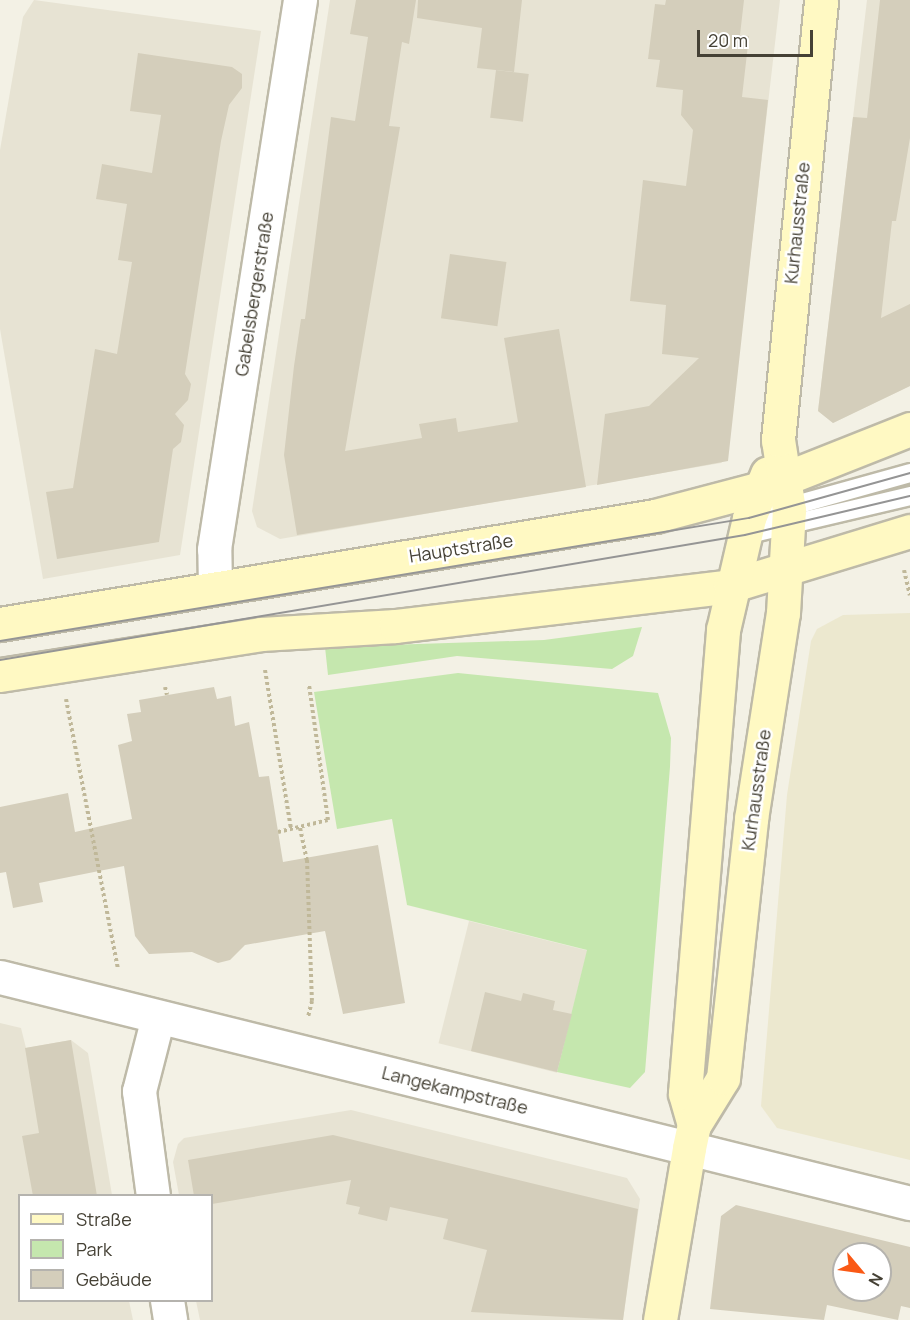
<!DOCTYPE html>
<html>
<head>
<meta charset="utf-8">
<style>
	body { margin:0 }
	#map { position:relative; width:910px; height:1320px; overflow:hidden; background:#f3f1e5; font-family:Manrope,sans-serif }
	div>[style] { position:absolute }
	.residential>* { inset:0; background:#e7e3d3; transform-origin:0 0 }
	.education>* { inset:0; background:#ece8cf }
	.green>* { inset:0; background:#c5e7ae }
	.building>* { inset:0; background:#d4cebb; transform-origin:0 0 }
	.path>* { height:4px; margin-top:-2px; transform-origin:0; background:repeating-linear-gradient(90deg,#c0b899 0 3px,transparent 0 6px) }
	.roads { filter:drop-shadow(2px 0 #bebaa8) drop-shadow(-2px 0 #bebaa8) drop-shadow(0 2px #bebaa8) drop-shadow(0 -2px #bebaa8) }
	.lane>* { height:18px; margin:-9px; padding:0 9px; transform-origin:9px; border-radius:9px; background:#fff }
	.street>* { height:33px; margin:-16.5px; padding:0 16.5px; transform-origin:16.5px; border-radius:16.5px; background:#fff }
	.secondary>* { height:33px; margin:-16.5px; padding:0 16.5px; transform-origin:16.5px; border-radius:16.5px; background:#fff9c3 }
	.tram>* { height:1.5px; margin:-0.75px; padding:0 0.75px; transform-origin:0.75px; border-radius:0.75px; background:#959595 }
	span { translate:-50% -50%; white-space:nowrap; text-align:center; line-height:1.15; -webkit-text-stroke:5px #fff; paint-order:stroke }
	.street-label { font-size:18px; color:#454135 }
	.legend { position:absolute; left:18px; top:1194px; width:195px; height:108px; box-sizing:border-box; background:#fff; border:2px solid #b5b3ae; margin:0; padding:8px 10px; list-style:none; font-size:18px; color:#454135 }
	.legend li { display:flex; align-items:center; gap:12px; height:30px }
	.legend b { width:30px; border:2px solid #b5b3ae }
	.north { position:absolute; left:832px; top:1242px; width:60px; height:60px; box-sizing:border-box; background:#fff; border:2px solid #b5b3ae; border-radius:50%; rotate:119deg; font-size:16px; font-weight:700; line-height:24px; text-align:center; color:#454135 }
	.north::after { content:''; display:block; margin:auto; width:21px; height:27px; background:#fa5915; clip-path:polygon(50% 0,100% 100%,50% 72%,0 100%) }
	.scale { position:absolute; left:697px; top:30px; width:116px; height:27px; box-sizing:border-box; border:3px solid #454135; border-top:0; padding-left:8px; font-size:18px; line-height:21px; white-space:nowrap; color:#454135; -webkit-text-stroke:4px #fff; paint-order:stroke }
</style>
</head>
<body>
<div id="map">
	<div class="residential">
		<i style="clip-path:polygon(34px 0,261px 31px,180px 555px,43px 579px,0 329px,0 150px,23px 17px)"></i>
		<i style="clip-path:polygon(330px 0,780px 0,727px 458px,721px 463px,280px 539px,257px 527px,252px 511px)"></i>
		<i style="clip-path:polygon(867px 0,910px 0,910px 386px,833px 423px,818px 411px)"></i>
		<i style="left:469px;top:921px;width:122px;height:126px;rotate:14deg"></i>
		<i style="clip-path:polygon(0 1023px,21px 1028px,26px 1048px,71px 1040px,88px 1053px,112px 1195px,20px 1196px,20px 1300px,129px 1301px,133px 1320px,0 1320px)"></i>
		<i style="clip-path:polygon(351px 1110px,627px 1178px,640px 1199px,623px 1320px,200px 1320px,196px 1301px,212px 1300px,212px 1196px,179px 1195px,173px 1162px,178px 1144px,184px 1138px)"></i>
	</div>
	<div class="education">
		<i style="clip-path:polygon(910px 613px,910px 1160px,777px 1128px,761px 1106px,787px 795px,811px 641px,817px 629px,843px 615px)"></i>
	</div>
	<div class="green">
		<i style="clip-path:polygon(642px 627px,633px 656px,612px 669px,457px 656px,328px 675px,325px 647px,544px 640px)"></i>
		<i style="clip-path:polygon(458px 673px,658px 693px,671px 738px,670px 767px,645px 1072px,630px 1088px,557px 1072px,587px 950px,407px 905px,392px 819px,337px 829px,314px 692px)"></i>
	</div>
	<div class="building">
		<i style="clip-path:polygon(356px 0,416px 0,409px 44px,402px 42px,389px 126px,400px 127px,345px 451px,422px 438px,419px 424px,456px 418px,458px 432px,518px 422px,504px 338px,559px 329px,586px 487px,297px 535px,284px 455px,294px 366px,301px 319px,305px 319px,331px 117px,355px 121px,368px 37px,350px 34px)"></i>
		<i style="clip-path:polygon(418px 0,522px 0,514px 72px,477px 68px,482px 28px,417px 18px)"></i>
		<i style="clip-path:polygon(666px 0,744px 0,740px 35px,749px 36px,742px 97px,768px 100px,728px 461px,597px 485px,605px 414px,649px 406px,699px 358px,662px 354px,666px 305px,630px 301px,643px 180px,686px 186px,693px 130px,681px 115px,683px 90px,656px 87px,660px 60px,648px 59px,655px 4px,665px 5px)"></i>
		<i style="clip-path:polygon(880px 0,910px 0,910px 138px,896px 221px,892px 221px,881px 318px,910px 304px,910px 386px,833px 423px,818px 411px,853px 117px,867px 118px)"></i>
		<i style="clip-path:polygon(138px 53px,232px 67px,242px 74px,242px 88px,229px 105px,221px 141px,185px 374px,191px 384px,188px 400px,175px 414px,184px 425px,181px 442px,173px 449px,159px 542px,57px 559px,46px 492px,73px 488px,95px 349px,117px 354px,132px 262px,118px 260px,127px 204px,96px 199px,102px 164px,152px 173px,161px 115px,130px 111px)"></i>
		<i style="left:496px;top:70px;width:33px;height:48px;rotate:7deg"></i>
		<i style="left:450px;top:254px;width:57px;height:65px;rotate:8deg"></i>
		<i style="clip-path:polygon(214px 687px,217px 699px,231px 696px,235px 726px,249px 722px,259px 777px,269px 776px,283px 862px,378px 845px,405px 1003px,343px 1014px,325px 931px,245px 945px,230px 960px,218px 963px,192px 952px,149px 954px,135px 936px,124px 866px,39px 883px,43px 902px,13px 908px,6px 872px,0 873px,0 807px,68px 793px,75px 832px,132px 819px,118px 745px,132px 741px,127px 714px,141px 712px,139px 700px)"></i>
		<i style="clip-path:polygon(485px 992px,521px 1001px,523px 993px,555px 1001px,553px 1010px,572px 1014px,557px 1072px,471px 1051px)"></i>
		<i style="clip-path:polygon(71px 1040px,97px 1196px,33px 1196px,22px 1136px,39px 1133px,25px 1048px)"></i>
		<i style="clip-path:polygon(333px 1135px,638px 1209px,623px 1320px,471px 1312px,487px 1250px,443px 1239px,448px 1219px,390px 1207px,387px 1221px,358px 1214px,360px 1207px,346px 1204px,351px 1180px,212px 1204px,212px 1196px,194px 1196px,188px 1160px)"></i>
		<i style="clip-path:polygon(evenodd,736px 1205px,910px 1247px,910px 1308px,901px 1306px,898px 1320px,827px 1305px,824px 1320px,710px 1309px,721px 1216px,736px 1205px,844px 1254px,880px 1254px,880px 1290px,844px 1290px,844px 1254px)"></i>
	</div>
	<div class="path">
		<i style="left:904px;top:570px;width:26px;rotate:77deg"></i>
		<i style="left:265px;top:670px;width:161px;rotate:80.7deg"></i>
		<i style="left:165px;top:687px;width:8px;rotate:76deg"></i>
		<i style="left:66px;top:699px;width:275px;rotate:79.1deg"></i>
		<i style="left:300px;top:828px;width:33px;rotate:78deg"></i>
		<i style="left:307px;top:860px;width:141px;rotate:88deg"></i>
		<i style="left:312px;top:1001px;width:16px;rotate:104deg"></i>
		<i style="left:278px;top:832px;width:51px;rotate:-13.5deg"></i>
		<i style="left:328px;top:820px;width:136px;rotate:-98deg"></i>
	</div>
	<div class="roads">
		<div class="lane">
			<i style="left:749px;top:518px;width:167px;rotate:-15.6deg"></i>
			<i style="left:745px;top:535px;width:170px;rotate:-13.3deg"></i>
		</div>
		<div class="street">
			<i style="left:215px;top:588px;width:39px;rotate:-91deg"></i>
			<i style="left:214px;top:549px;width:556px;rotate:-81.1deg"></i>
			<i style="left:0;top:977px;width:938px;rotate:13.95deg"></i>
			<i style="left:153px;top:1196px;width:106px;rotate:-97.6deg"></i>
			<i style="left:139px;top:1091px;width:76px;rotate:-75.6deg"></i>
			<i style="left:167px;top:1300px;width:20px;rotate:81deg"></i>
		</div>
		<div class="secondary">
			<i style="left:0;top:624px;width:664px;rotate:-9.36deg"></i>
			<i style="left:655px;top:516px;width:110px;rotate:-14.8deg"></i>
			<i style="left:761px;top:488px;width:160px;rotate:-21.6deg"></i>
			<i style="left:0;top:675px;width:264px;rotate:-8.9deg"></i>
			<i style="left:261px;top:634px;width:135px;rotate:-3.4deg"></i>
			<i style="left:396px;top:626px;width:336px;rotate:-6.8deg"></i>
			<i style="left:730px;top:586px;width:188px;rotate:-17deg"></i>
			<i style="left:694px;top:1125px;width:33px;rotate:-106deg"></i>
			<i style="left:685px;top:1093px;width:465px;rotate:-85.3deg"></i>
			<i style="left:723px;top:630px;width:115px;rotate:-76.9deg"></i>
			<i style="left:749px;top:518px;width:48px;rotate:-67.8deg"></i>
			<i style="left:660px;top:1320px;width:174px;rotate:-80.4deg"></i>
			<i style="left:689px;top:1148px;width:24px;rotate:-78deg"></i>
			<i style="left:694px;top:1125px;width:55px;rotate:-58.3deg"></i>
			<i style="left:723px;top:1078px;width:261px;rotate:-83.8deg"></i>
			<i style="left:751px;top:819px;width:208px;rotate:-81.2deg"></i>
			<i style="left:783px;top:613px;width:103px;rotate:-86.7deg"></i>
			<i style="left:789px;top:510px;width:71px;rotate:-98.9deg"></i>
			<i style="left:778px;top:440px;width:442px;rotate:-84.4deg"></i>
		</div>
	</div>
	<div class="tram">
		<i style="left:0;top:641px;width:759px;rotate:-9.33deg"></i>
		<i style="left:749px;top:518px;width:167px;rotate:-15.6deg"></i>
		<i style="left:0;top:660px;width:755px;rotate:-9.52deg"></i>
		<i style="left:745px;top:535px;width:170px;rotate:-13.3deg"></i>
	</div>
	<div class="street-label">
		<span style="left:797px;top:223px;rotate:-84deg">Kurhausstraße</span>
		<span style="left:254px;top:294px;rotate:-81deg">Gabelsbergerstraße</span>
		<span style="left:461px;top:548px;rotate:-9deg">Hauptstraße</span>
		<span style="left:756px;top:790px;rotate:-82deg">Kurhausstraße</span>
		<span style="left:455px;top:1090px;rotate:14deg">Langekampstraße</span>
	</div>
	<ul class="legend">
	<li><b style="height:8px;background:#fff9c3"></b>Straße</li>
	<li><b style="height:16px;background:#c5e7ae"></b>Park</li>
	<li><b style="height:16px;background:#d4cebb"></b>Gebäude</li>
	</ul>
	<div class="north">N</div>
	<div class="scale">20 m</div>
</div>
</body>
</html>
